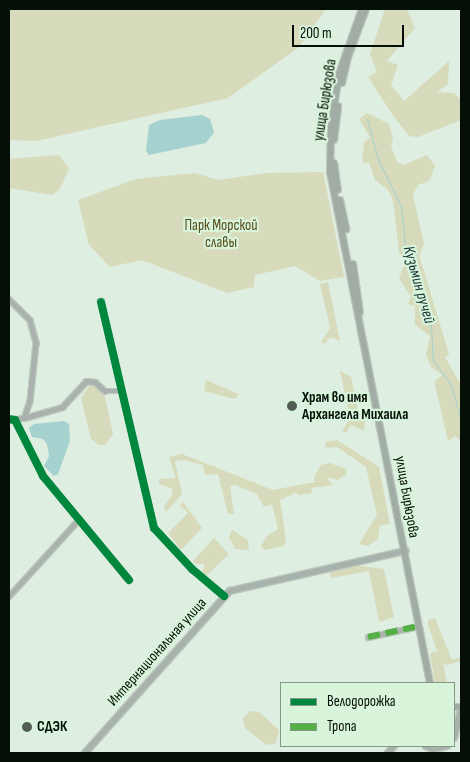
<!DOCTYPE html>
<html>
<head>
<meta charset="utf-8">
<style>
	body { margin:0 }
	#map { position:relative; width:470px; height:762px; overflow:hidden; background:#deeee0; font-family:"Sofia Sans Condensed",sans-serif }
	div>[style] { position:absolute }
	.green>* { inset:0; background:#d8dabc }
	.water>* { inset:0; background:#a5d1ce }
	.stream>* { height:1px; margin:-0.5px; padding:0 0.5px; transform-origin:0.5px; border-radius:0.5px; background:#a5d1ce }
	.roads { filter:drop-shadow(1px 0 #bdc9be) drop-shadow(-1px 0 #bdc9be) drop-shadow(0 1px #bdc9be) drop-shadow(0 -1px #bdc9be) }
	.street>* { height:4.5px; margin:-2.25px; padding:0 2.25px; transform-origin:2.25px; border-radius:2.25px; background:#aab2ad }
	.secondary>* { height:5.5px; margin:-2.75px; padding:0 2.75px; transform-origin:2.75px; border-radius:2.75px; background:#a8b2ac }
	.primary>* { height:6px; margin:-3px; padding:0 3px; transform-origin:3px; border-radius:3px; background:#a1aca4 }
	.quiet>* { height:6px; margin-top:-3px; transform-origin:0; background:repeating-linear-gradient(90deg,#54b044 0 12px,transparent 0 18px) }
	.cycleway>* { height:8px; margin:-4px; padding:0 4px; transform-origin:4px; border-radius:4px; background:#00873e }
	.dots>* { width:14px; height:14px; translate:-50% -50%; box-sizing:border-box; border:2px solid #d8f4db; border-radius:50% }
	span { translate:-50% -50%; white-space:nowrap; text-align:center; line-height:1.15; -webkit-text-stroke:4.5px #d8f4db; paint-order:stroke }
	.street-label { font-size:15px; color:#060f07 }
	.park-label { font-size:15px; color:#564a18 }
	.poi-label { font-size:15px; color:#060f07; font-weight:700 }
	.left { translate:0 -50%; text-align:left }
	.water-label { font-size:16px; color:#132f31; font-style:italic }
	.frame { position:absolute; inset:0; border:10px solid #060f07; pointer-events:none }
	.legend { position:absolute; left:280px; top:682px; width:175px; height:65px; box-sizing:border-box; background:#d8f4db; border:1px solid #849886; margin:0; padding:6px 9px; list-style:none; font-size:15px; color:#060f07 }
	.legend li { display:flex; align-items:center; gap:10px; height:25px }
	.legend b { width:25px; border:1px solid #849886 }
	.scale { position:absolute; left:292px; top:25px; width:112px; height:22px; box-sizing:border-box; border:2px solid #060f07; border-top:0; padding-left:6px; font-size:15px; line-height:18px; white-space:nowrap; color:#060f07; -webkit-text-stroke:4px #d8f4db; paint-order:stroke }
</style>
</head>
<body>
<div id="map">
	<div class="green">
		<i style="clip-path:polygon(9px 9px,326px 9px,298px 48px,228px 98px,36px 141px,9px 140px)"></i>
		<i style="clip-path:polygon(385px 9px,407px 9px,415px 28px,387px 61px,398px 65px,391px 85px,404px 101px,449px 61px,448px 84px,437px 92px,454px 93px,461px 100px,461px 120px,418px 137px,409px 136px,392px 114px,368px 77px,377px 72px,370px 54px)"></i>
		<i style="clip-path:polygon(367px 113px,389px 124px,393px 138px,391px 147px,398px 163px,404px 165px,427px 155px,435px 166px,429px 181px,418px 185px,413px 195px,424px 244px,419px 255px,449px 354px,445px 357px,461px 385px,461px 441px,455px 436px,448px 441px,435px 385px,435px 381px,442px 375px,431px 367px,426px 355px,430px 336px,415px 325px,415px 306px,408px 304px,411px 297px,399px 278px,405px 263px,399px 252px,393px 200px,388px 190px,375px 180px,369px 162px,364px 163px,362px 160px,364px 143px,370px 137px,359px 119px)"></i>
		<i style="clip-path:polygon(59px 155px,69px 169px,59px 190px,52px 195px,9px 188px,9px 159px)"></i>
		<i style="clip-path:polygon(323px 172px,344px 277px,320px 281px,295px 266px,255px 275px,254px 287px,227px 293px,142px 260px,110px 267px,89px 245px,78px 200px,136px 179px,195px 173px,218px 180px,267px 173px)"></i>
		<i style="clip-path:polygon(328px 282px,340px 341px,330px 337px,325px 344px,321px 342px,330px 329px,329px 323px,320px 284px)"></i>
		<i style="clip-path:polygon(340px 371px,351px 377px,358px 410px,365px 420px,364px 431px,351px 425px,346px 433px,342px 431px,350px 418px)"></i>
		<i style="clip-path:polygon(206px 380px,239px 394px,235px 399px,204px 391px)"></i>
		<i style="clip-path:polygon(89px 386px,99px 387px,104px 392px,113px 434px,105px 445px,99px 445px,91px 439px,81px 398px)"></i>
		<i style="clip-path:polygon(337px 440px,379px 467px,390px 524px,380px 525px,378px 539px,368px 546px,359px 544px,377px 515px,366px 467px,337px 447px,325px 448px,326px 442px)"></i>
		<i style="clip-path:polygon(182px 454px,273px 490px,315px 482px,314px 477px,321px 465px,330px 463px,346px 469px,346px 475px,337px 480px,326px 477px,333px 485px,311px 488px,312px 493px,298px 495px,297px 492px,280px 500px,286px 540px,284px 546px,264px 550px,261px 546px,267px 536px,278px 529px,272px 504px,264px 507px,257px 494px,235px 485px,230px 486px,234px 514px,228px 514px,219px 477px,217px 474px,205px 475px,203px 465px,184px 460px,175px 461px,182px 494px,166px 512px,164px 506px,172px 496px,172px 489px,159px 484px,159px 479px,176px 478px,169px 457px)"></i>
		<i style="clip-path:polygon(183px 502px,202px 528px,181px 550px,168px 533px,188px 513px,180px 505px)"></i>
		<i style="clip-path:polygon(232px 530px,248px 540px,249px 550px,235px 549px,229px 537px)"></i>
		<i style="clip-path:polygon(214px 538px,229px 554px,206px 576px,202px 572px,205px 564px,195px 564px,193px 561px)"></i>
		<i style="clip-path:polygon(353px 565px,384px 569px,394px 617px,379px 622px,369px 571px,331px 578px,329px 570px)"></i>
		<i style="clip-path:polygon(435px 618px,452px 660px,461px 657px,461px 661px,446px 665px,443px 662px,447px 683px,435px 683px,430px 654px,434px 651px,438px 654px,428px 625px,428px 620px)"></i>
		<i style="clip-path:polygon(250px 711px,259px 712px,279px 730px,276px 743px,266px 745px,245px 728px,243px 718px)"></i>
	</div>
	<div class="water">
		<i style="clip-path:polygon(202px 115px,210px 119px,214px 132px,206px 143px,149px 155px,146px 151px,149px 125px,160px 120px)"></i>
		<i style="clip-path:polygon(64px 421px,69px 424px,70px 441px,58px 474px,54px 476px,44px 466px,49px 456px,47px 444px,43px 439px,32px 437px,29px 428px,34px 424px)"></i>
	</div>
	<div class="stream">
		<i style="left:367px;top:119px;width:41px;rotate:74.6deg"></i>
		<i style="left:378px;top:159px;width:52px;rotate:63.9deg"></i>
		<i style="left:401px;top:206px;width:48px;rotate:84.1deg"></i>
		<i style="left:406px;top:254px;width:76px;rotate:70.9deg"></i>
		<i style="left:431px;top:326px;width:34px;rotate:87deg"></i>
		<i style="left:433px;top:360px;width:31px;rotate:54deg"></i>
		<i style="left:451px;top:385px;width:35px;rotate:74deg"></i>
	</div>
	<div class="roads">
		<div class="street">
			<i style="left:9px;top:299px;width:30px;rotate:45deg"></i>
			<i style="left:30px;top:320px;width:24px;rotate:75deg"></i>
			<i style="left:36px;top:343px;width:58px;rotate:95.9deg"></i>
			<i style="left:30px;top:401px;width:18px;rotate:109deg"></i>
			<i style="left:24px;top:418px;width:9px;rotate:167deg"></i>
			<i style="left:101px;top:302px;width:232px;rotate:76.8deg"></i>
			<i style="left:154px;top:528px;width:56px;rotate:47.2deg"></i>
			<i style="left:192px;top:569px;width:42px;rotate:40.2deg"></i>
			<i style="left:24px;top:418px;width:40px;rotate:-16deg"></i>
			<i style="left:62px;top:407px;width:35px;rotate:-47deg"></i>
			<i style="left:86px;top:381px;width:9px;rotate:6deg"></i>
			<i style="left:95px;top:382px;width:13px;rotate:42deg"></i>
			<i style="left:105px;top:391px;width:17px"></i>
			<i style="left:9px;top:419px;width:6px;rotate:9deg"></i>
			<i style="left:15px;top:420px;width:63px;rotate:63.4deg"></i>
			<i style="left:43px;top:476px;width:135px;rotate:50.4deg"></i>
			<i style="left:9px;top:596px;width:104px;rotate:-47.7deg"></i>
			<i style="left:368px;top:637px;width:52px;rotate:-12.2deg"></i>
		</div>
		<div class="secondary">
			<i style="left:454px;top:738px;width:29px;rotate:-76deg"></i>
			<i style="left:426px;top:746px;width:8px;rotate:23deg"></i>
			<i style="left:433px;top:749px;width:14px;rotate:-12deg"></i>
			<i style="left:85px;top:753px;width:217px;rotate:-48.2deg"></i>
			<i style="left:230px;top:591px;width:180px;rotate:-12.9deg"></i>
			<i style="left:388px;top:753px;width:9px;rotate:-49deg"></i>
		</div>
		<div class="primary">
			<i style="left:362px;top:9px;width:69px;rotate:109.5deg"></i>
			<i style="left:339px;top:74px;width:54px;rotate:98.6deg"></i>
			<i style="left:331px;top:127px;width:45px;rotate:91.3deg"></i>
			<i style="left:330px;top:172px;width:521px;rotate:78.93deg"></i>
			<i style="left:342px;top:83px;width:27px;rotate:-77deg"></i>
			<i style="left:348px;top:57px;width:51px;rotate:-69.4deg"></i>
			<i style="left:334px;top:140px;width:34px;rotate:-83deg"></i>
			<i style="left:334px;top:163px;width:27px;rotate:82deg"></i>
			<i style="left:340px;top:200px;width:30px;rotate:78deg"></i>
			<i style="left:353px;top:264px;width:49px;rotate:81.9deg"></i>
			<i style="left:454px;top:707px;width:7px"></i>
		</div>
	</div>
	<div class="quiet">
		<i style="left:368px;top:637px;width:52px;rotate:-12.2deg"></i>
	</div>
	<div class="cycleway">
		<i style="left:101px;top:302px;width:232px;rotate:76.8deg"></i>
		<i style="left:154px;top:528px;width:56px;rotate:47.2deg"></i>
		<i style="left:192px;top:569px;width:42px;rotate:40.2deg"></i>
		<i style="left:9px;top:419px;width:6px;rotate:9deg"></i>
		<i style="left:15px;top:420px;width:63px;rotate:63.4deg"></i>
		<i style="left:43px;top:476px;width:135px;rotate:50.4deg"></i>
	</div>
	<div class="dots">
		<i style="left:292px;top:406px;background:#525d53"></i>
		<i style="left:27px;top:727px;background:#525d53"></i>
	</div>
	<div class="street-label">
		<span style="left:325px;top:100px;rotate:-81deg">улица Бирюзова</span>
		<span style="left:407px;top:497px;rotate:80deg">улица Бирюзова</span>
		<span style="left:157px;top:652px;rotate:-48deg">Интернациональная улица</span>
	</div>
	<div class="park-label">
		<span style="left:221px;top:234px">Парк Морской<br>славы</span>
	</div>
	<div class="poi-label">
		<span class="left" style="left:302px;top:406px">Храм во имя<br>Архангела Михаила</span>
		<span class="left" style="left:37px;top:727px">СДЭК</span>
	</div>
	<div class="water-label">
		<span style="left:418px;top:285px;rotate:74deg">Кузьмин ручей</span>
	</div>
	<div class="frame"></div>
	<ul class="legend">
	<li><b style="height:6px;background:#00873e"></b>Велодорожка</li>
	<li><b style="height:6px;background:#54b044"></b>Тропа</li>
	</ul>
	<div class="scale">200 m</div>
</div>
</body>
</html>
